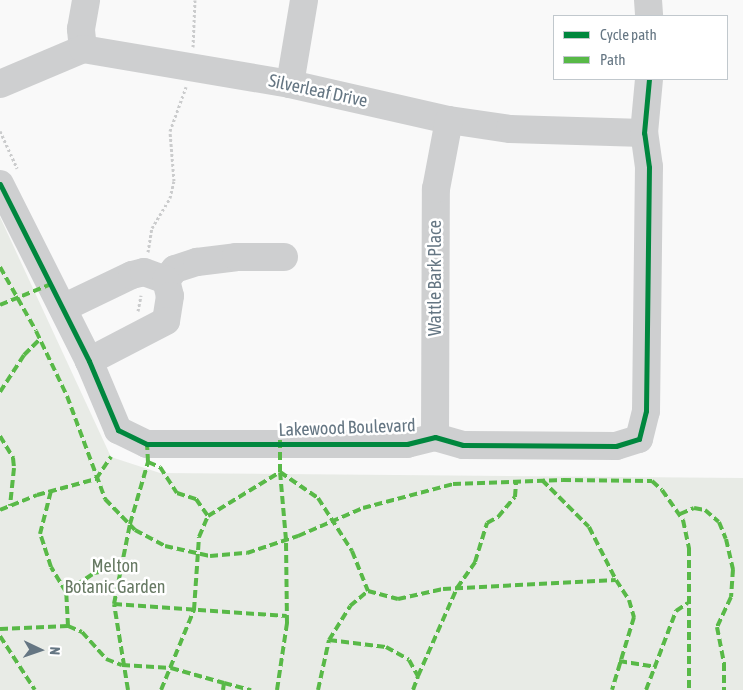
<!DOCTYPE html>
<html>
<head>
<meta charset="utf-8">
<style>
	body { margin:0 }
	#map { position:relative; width:743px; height:690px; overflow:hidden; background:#f9f9f9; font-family:"Asap Condensed",sans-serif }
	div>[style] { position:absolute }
	.green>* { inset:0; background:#e8ebe6 }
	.path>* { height:3px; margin-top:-1.5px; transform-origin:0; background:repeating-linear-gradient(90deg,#cbcccd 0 2.5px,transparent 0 5px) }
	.minor>* { height:28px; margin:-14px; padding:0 14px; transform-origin:14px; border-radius:14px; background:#cecfd0 }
	.quiet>* { height:4px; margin-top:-2px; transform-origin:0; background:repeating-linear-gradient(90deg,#58b947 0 8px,transparent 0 12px) }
	.cycleway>* { height:5px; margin:-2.5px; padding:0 2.5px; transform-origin:2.5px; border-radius:2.5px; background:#00873e }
	span { translate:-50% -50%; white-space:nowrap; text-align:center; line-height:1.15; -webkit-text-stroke:5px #fff; paint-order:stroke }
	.street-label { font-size:18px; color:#657683 }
	.park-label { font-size:18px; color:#687a64 }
	.legend { position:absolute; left:553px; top:15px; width:175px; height:65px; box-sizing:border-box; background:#fff; border:1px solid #c1c8cd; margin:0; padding:6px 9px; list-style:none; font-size:15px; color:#657683 }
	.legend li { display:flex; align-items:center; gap:10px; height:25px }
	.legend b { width:25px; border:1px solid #c1c8cd }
	.north { position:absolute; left:15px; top:625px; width:50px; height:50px; -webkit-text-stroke:4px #fff; paint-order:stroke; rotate:93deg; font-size:14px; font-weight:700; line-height:20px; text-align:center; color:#657683 }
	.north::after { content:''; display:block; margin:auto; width:18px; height:22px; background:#657683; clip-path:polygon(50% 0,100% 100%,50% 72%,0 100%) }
</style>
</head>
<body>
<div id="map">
	<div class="green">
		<i style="clip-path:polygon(0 217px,111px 457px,160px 473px,743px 478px,743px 690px,0 690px)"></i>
	</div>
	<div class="path">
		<i style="left:193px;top:47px;width:47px;rotate:-87.6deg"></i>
		<i style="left:0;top:131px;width:41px;rotate:65.3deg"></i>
		<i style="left:148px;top:252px;width:24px;rotate:-81deg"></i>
		<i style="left:152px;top:228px;width:35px;rotate:-59deg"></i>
		<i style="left:170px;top:198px;width:17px;rotate:-77deg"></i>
		<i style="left:174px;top:181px;width:50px;rotate:-94.6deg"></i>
		<i style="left:170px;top:131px;width:47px;rotate:-70deg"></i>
		<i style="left:138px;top:311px;width:16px;rotate:-79deg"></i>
	</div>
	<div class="minor">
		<i style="left:648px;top:0;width:16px;rotate:86deg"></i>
		<i style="left:83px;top:49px;width:20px;rotate:-96deg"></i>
		<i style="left:81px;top:29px;width:29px;rotate:-80deg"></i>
		<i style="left:0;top:84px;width:90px;rotate:-22.9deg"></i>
		<i style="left:83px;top:49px;width:210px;rotate:9.6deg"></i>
		<i style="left:290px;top:84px;width:163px;rotate:12.8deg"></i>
		<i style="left:449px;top:120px;width:62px;rotate:8.4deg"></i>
		<i style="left:510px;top:129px;width:134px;rotate:1.7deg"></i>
		<i style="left:290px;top:84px;width:85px;rotate:-80.5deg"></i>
		<i style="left:0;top:184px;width:198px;rotate:63.3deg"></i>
		<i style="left:89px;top:361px;width:75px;rotate:67.2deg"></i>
		<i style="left:118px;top:430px;width:32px;rotate:26deg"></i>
		<i style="left:147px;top:444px;width:260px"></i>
		<i style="left:407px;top:444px;width:29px;rotate:-14deg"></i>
		<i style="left:435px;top:437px;width:29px;rotate:16deg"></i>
		<i style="left:463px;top:445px;width:153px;rotate:0.4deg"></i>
		<i style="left:616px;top:446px;width:24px;rotate:-17deg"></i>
		<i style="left:639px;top:439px;width:29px;rotate:-76deg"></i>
		<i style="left:646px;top:411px;width:244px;rotate:-89.3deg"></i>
		<i style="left:649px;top:167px;width:34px;rotate:-98deg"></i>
		<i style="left:644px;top:133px;width:54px;rotate:-84.7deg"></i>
		<i style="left:166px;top:280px;width:14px;rotate:-51deg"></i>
		<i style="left:175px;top:269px;width:23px;rotate:-18deg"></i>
		<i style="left:197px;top:262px;width:39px;rotate:-7deg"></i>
		<i style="left:236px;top:257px;width:48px"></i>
		<i style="left:63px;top:308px;width:76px;rotate:-25.6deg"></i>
		<i style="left:132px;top:275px;width:12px;rotate:-14deg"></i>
		<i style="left:144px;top:272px;width:23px;rotate:20deg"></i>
		<i style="left:166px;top:280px;width:16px;rotate:76deg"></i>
		<i style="left:170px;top:296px;width:25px;rotate:99deg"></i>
		<i style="left:166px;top:321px;width:87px;rotate:152.5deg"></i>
		<i style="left:435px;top:437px;width:248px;rotate:-89.8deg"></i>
		<i style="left:436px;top:189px;width:70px;rotate:-79.3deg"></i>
	</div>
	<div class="quiet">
		<i style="left:0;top:267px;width:73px;rotate:60.6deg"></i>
		<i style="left:36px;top:331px;width:72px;rotate:64.5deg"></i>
		<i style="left:67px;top:396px;width:110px;rotate:69.7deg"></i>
		<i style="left:105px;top:499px;width:43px;rotate:45.9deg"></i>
		<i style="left:135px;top:530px;width:34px;rotate:28deg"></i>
		<i style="left:165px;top:546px;width:46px;rotate:12.5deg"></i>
		<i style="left:210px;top:556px;width:37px;rotate:-5deg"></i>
		<i style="left:247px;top:553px;width:54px;rotate:-18.4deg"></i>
		<i style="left:298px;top:536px;width:71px;rotate:-23.3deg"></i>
		<i style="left:363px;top:508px;width:93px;rotate:-14.9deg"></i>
		<i style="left:453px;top:484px;width:110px;rotate:-2.1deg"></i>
		<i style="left:563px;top:480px;width:89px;rotate:0.6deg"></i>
		<i style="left:652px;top:481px;width:13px;rotate:42deg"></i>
		<i style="left:662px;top:490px;width:37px;rotate:55deg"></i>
		<i style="left:683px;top:520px;width:29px;rotate:78deg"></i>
		<i style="left:689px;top:548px;width:142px;rotate:90deg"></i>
		<i style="left:0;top:305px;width:53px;rotate:-22.2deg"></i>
		<i style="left:0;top:392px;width:44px;rotate:-57deg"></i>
		<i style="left:24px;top:355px;width:23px;rotate:-45deg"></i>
		<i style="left:0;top:436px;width:26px;rotate:59deg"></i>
		<i style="left:13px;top:458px;width:10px;rotate:84deg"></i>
		<i style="left:14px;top:468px;width:38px;rotate:96deg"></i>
		<i style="left:148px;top:462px;width:13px;rotate:23deg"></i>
		<i style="left:160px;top:467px;width:31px;rotate:57deg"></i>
		<i style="left:177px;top:493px;width:20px;rotate:18deg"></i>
		<i style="left:196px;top:499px;width:21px;rotate:55deg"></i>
		<i style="left:208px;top:516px;width:84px;rotate:-31.4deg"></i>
		<i style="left:280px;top:472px;width:41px;rotate:-90deg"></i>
		<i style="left:280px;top:472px;width:46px;rotate:34.4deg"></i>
		<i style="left:318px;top:498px;width:63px;rotate:57.3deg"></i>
		<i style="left:352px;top:551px;width:43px;rotate:68.2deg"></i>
		<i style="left:368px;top:591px;width:31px;rotate:15deg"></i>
		<i style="left:398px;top:599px;width:46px;rotate:-12.5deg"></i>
		<i style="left:443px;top:589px;width:173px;rotate:-3deg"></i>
		<i style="left:616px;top:580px;width:24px;rotate:57deg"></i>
		<i style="left:629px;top:600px;width:18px;rotate:74deg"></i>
		<i style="left:634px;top:617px;width:76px;rotate:106.8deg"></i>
		<i style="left:542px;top:480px;width:66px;rotate:45deg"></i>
		<i style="left:589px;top:527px;width:59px;rotate:63deg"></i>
		<i style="left:0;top:510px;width:40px;rotate:-22deg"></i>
		<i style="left:37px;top:495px;width:61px;rotate:-15.2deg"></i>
		<i style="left:96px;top:479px;width:27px;rotate:-56deg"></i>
		<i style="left:680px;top:514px;width:15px;rotate:-23deg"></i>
		<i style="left:694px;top:508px;width:11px;rotate:10deg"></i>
		<i style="left:705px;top:510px;width:18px;rotate:41deg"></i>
		<i style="left:719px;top:522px;width:18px;rotate:68deg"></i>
		<i style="left:726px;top:539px;width:31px;rotate:77deg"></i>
		<i style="left:733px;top:569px;width:28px;rotate:94deg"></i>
		<i style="left:731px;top:597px;width:33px;rotate:115deg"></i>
		<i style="left:717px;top:627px;width:37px;rotate:79deg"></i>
		<i style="left:724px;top:663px;width:27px;rotate:90deg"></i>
		<i style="left:66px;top:592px;width:34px;rotate:-34deg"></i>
		<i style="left:94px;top:573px;width:26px;rotate:-11deg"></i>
		<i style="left:114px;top:604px;width:82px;rotate:-78.7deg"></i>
		<i style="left:130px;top:524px;width:65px;rotate:-73.8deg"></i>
		<i style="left:148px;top:462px;width:18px;rotate:-93deg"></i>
		<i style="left:68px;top:626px;width:15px;rotate:23deg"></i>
		<i style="left:82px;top:632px;width:36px;rotate:48deg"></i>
		<i style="left:106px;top:659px;width:17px;rotate:21deg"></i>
		<i style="left:122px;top:665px;width:49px;rotate:3.5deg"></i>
		<i style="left:171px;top:668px;width:55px;rotate:15.8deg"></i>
		<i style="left:224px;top:683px;width:7px;rotate:98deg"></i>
		<i style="left:0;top:629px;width:68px;rotate:-2.5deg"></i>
		<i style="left:68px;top:626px;width:34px;rotate:-93deg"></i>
		<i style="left:66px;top:592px;width:29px;rotate:-121deg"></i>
		<i style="left:51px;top:567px;width:35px;rotate:-108deg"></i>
		<i style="left:40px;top:534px;width:44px;rotate:-75.7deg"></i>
		<i style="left:0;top:636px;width:64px;rotate:57.1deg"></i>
		<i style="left:329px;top:640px;width:40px;rotate:-58deg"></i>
		<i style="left:350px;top:606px;width:23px;rotate:-40deg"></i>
		<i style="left:619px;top:661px;width:38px;rotate:9deg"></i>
		<i style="left:224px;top:683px;width:28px;rotate:15deg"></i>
		<i style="left:128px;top:690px;width:87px;rotate:-99.2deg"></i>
		<i style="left:114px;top:604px;width:173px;rotate:4deg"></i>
		<i style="left:161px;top:690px;width:87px;rotate:-67.6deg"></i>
		<i style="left:194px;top:610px;width:73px;rotate:-86.1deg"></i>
		<i style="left:199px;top:537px;width:23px;rotate:-67deg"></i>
		<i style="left:277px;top:690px;width:68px;rotate:-81.5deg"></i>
		<i style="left:287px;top:623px;width:83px;rotate:-90.7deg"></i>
		<i style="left:286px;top:540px;width:68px;rotate:-95deg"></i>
		<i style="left:318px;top:690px;width:51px;rotate:-77.6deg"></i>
		<i style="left:329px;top:640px;width:57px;rotate:7deg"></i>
		<i style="left:386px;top:647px;width:26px;rotate:29deg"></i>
		<i style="left:409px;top:660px;width:18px;rotate:61deg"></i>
		<i style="left:418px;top:676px;width:96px;rotate:-66.1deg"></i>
		<i style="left:457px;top:588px;width:32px;rotate:-55deg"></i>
		<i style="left:475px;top:562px;width:41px;rotate:-72.9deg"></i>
		<i style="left:487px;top:523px;width:13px;rotate:-29deg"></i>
		<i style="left:498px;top:517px;width:26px;rotate:-50deg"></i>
		<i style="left:515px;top:497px;width:16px;rotate:-86deg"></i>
		<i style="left:413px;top:690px;width:15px;rotate:-70deg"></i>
		<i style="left:646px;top:690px;width:85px;rotate:-69.2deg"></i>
		<i style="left:676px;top:611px;width:14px;rotate:-34deg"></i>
	</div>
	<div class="cycleway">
		<i style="left:0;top:184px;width:198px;rotate:63.3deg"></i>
		<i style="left:89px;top:361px;width:75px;rotate:67.2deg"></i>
		<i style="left:118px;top:430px;width:32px;rotate:26deg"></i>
		<i style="left:147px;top:444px;width:260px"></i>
		<i style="left:407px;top:444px;width:29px;rotate:-14deg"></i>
		<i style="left:435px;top:437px;width:29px;rotate:16deg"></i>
		<i style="left:463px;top:445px;width:153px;rotate:0.4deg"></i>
		<i style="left:616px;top:446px;width:24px;rotate:-17deg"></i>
		<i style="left:639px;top:439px;width:29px;rotate:-76deg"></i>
		<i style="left:646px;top:411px;width:244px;rotate:-89.3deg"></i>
		<i style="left:649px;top:167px;width:34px;rotate:-98deg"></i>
		<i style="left:644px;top:133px;width:54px;rotate:-84.7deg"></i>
	</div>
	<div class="street-label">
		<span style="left:318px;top:91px;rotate:12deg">Silverleaf Drive</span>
		<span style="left:435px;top:278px;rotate:-90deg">Wattle Bark Place</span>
		<span style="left:347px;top:428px;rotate:-2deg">Lakewood Boulevard</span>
	</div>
	<div class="park-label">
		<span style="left:115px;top:577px">Melton<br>Botanic Garden</span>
	</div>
	<ul class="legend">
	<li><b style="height:6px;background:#00873e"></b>Cycle path</li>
	<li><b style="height:6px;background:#58b947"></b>Path</li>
	</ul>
	<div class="north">N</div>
</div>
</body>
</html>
